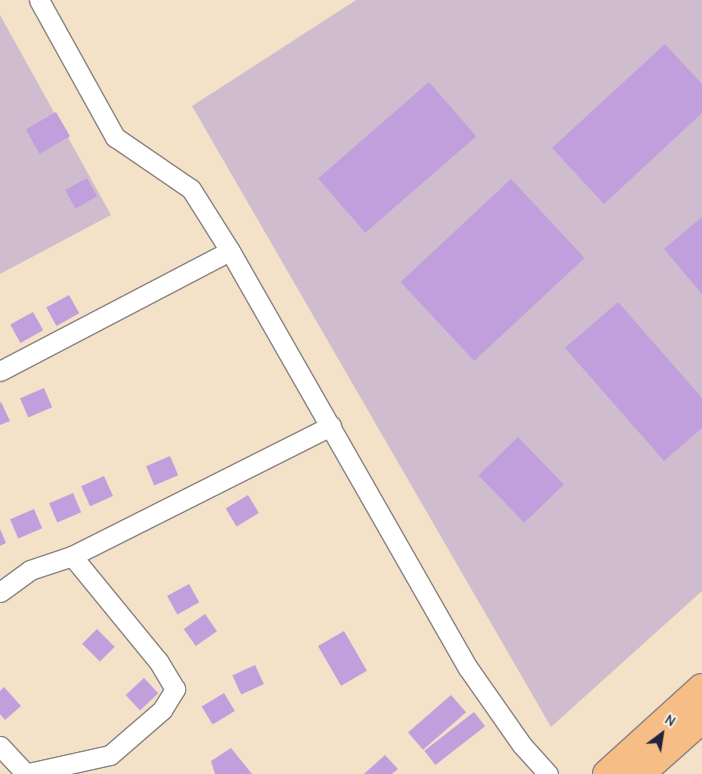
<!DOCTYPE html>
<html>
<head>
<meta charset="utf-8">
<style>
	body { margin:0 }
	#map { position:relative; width:702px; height:774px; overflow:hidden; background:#f3e2c8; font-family:"Comic Neue",sans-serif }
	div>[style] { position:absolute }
	.industrial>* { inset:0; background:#cfbdcf }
	.building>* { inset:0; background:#c09fdc; transform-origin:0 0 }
	.roads { filter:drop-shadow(1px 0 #8a8282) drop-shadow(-1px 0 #8a8282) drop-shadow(0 1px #8a8282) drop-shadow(0 -1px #8a8282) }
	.minor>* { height:19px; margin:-9.5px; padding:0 9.5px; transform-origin:9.5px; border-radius:9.5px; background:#fff }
	.highway>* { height:28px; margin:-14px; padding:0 14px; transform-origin:14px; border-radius:14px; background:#f6be86 }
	span { translate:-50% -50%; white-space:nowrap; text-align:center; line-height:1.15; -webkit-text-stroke:4.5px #f7f3e8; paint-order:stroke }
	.north { position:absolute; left:637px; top:709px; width:50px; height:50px; -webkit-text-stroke:4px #f7f3e8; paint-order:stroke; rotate:31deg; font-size:14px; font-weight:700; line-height:20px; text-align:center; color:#22223b }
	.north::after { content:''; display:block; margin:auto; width:18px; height:22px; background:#22223b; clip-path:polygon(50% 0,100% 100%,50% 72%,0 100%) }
</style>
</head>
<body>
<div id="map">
	<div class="industrial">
		<i style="clip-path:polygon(356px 0,702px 0,702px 591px,551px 727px,192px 106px)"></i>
		<i style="clip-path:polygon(0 15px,111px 215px,0 274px)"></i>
	</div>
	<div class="building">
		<i style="clip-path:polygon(665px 44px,702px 84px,702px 113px,604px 204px,552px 148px)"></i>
		<i style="left:429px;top:82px;width:72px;height:147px;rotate:49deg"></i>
		<i style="left:56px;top:112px;width:28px;height:35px;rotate:60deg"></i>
		<i style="left:87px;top:178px;width:21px;height:25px;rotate:61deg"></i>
		<i style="left:511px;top:179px;width:108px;height:151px;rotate:47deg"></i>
		<i style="clip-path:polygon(702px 217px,702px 294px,664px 249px)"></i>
		<i style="left:69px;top:295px;width:21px;height:26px;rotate:61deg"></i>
		<i style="clip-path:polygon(618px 302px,702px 398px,702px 428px,664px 461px,565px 348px)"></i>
		<i style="left:33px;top:312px;width:21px;height:26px;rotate:61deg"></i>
		<i style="left:44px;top:388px;width:21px;height:26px;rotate:67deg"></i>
		<i style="clip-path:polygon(1px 402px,10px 421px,0 425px,0 403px)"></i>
		<i style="left:518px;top:437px;width:66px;height:55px;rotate:46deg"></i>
		<i style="left:170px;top:456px;width:21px;height:26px;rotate:67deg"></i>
		<i style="left:104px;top:476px;width:22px;height:25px;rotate:66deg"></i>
		<i style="left:73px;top:493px;width:21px;height:26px;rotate:67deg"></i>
		<i style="left:248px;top:495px;width:21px;height:26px;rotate:59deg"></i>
		<i style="left:34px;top:509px;width:21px;height:26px;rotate:67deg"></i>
		<i style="clip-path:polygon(0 529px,6px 543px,0 546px)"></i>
		<i style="left:189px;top:584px;width:21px;height:25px;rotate:61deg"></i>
		<i style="left:205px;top:614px;width:21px;height:26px;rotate:55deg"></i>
		<i style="left:97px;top:629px;width:25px;height:21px;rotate:45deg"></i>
		<i style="left:344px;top:631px;width:46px;height:30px;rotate:60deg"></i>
		<i style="left:255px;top:665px;width:21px;height:25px;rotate:65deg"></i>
		<i style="left:144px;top:678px;width:21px;height:25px;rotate:47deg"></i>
		<i style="clip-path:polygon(4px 687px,21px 706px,5px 720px,0 714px,0 691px)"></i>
		<i style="left:224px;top:693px;width:21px;height:26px;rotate:59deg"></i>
		<i style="left:451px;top:695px;width:23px;height:57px;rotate:49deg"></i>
		<i style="left:474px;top:712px;width:18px;height:63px;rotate:52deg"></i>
		<i style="clip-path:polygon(231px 748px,252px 774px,215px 774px,211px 761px)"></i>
		<i style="clip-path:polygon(385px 755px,398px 769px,392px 774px,364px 774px)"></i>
	</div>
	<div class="roads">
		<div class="minor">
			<i style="left:39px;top:0;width:157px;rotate:61deg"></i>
			<i style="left:115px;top:137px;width:92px;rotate:34.4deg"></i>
			<i style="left:191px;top:189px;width:73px;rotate:57.8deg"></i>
			<i style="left:230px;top:251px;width:480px;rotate:60.3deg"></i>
			<i style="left:468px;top:668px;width:94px;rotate:55deg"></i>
			<i style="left:522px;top:745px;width:39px;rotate:48deg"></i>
			<i style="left:0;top:371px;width:259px;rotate:-27.6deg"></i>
			<i style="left:0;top:592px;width:37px;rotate:-36deg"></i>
			<i style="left:30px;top:570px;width:44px;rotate:-18.4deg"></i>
			<i style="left:72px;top:556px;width:290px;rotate:-26.7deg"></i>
			<i style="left:0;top:746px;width:37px;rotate:47deg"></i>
			<i style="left:24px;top:774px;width:88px;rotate:-12.5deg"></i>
			<i style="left:110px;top:755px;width:69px;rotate:-40.9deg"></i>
			<i style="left:162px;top:710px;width:25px;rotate:-58deg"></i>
			<i style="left:175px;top:689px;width:33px;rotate:-121deg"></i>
			<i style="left:158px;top:661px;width:136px;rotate:-129.3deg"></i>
		</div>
		<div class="highway">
			<i style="left:607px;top:774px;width:128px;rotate:-42.2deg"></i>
			<i style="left:640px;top:774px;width:83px;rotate:-41.6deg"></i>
		</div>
	</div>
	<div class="north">N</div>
</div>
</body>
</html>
